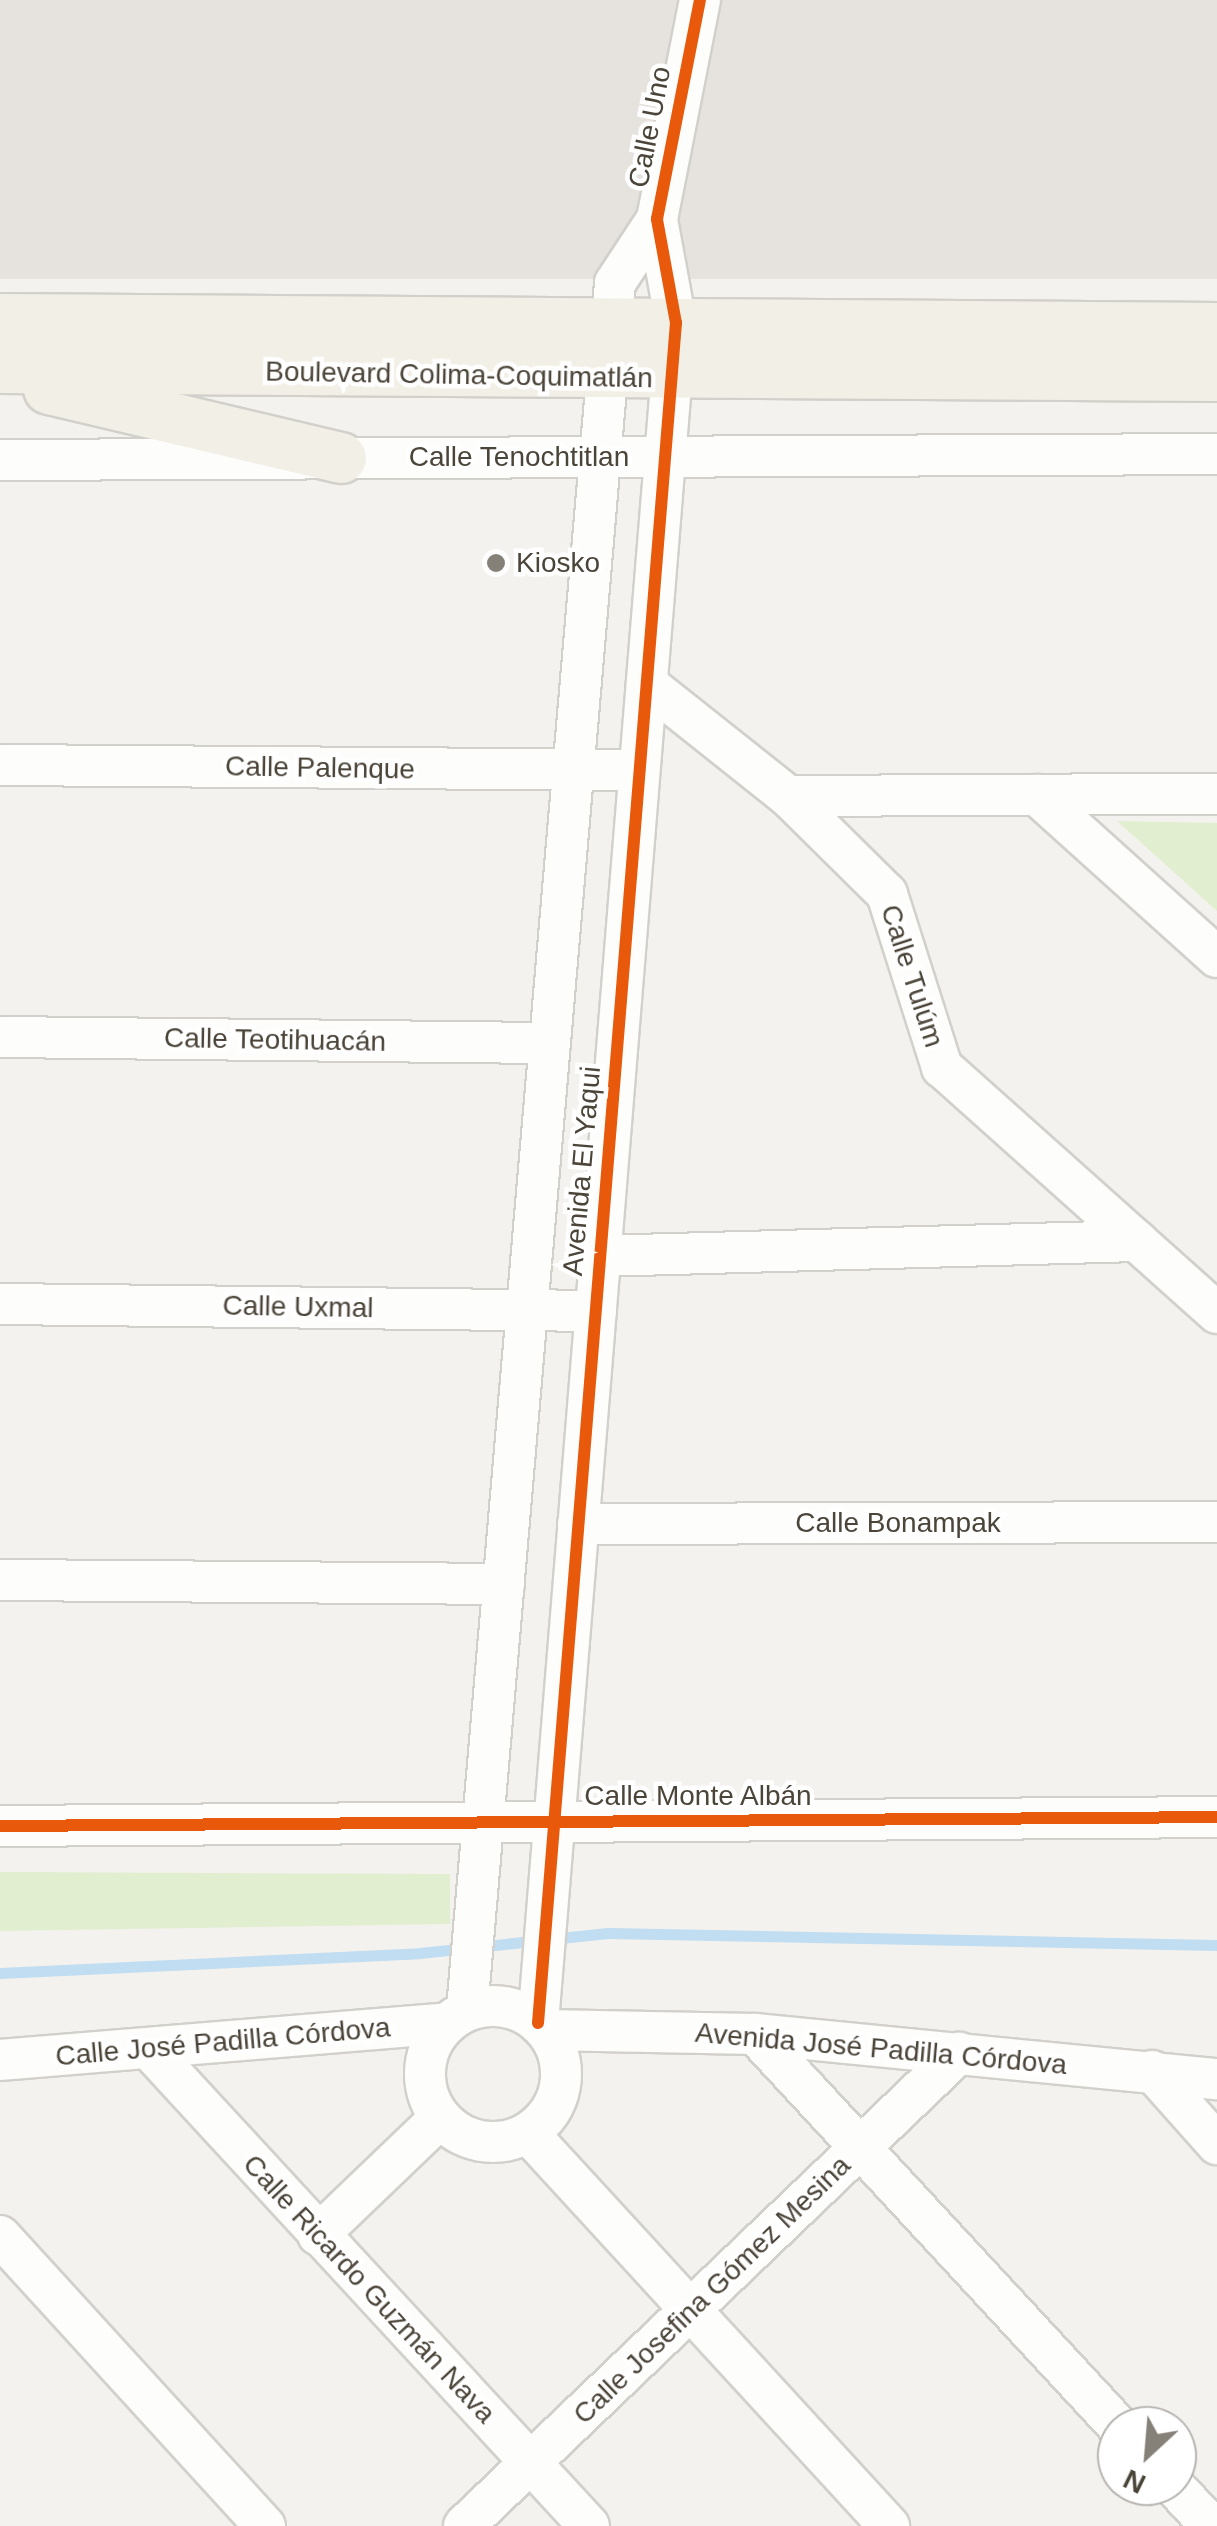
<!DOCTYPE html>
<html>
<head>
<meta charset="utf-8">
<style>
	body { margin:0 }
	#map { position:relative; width:1217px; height:2526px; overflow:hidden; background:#f4f2ee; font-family:Arial,sans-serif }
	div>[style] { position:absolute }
	.industrial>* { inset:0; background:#e6e2de; transform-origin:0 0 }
	.green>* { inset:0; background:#e1eecf }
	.stream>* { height:11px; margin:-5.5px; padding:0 5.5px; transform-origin:5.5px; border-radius:5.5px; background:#c0ddf1 }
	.roads { filter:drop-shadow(2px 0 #d2d0cb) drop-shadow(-2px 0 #d2d0cb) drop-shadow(0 2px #d2d0cb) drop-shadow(0 -2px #d2d0cb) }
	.minor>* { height:40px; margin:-20px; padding:0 20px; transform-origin:20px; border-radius:20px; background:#fdfdfc }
	.minor>.ring { margin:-20px; padding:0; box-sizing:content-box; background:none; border:40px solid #fdfdfc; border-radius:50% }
	.major>* { height:50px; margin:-25px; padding:0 25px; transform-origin:25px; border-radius:25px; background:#f2efe6 }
	.cycleway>* { height:12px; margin:-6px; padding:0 6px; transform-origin:6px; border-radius:6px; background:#e8590c }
	.dots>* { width:28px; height:28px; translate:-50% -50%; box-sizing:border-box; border:5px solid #fff; border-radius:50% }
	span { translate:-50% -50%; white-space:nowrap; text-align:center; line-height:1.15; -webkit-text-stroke:9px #fff; paint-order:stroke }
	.street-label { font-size:28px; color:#4b4439 }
	.poi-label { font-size:28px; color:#4b4439 }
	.left { translate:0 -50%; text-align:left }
	.north { position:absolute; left:1097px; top:2406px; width:100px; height:100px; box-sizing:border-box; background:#fff; border:2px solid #b7b4b0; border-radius:50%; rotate:206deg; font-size:28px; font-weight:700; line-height:40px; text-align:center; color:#4b4439 }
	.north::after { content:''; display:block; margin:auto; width:35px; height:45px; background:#868178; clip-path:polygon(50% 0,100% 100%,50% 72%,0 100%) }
</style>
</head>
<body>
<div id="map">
	<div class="industrial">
		<i style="left:0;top:0;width:1217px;height:279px"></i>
	</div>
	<div class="green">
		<i style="clip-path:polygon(1117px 821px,1217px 823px,1217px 911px)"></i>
		<i style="clip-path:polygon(0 1872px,450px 1874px,450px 1924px,0 1931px)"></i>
	</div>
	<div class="stream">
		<i style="left:0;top:1973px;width:420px;rotate:-2.7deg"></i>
		<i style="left:420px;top:1953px;width:189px;rotate:-6.1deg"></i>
		<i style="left:608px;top:1933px;width:609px;rotate:1.13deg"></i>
	</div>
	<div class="roads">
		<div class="minor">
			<i style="left:0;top:460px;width:1217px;rotate:-0.28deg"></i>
			<i style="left:647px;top:684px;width:180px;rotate:38.5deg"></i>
			<i style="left:788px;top:796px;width:139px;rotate:44.7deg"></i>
			<i style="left:887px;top:894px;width:182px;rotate:72.4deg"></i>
			<i style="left:942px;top:1067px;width:369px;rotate:41.8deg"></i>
			<i style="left:0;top:765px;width:639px;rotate:0.45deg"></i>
			<i style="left:1037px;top:795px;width:242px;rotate:42deg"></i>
			<i style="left:788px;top:796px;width:429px;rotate:-0.3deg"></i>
			<i style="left:0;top:1037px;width:550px;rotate:0.63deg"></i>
			<i style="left:600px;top:1256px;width:537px;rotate:-1.6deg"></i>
			<i style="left:0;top:1304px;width:596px;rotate:0.67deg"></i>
			<i style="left:578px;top:1524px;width:639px;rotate:-0.18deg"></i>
			<i style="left:0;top:1580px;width:504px;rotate:0.45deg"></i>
			<i style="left:0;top:1826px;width:1217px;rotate:-0.42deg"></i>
			<i class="ring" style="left:425px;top:2006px;width:96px;height:96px"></i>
			<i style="left:467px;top:2010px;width:1733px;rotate:-85.1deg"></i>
			<i style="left:615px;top:283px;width:77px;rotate:-56.7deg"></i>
			<i style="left:538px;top:2023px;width:1706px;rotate:-85.36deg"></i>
			<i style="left:676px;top:323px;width:106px;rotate:-100.4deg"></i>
			<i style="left:657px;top:219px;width:223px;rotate:-78.9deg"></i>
			<i style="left:545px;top:2030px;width:210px;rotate:1.1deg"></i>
			<i style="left:755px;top:2034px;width:464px;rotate:5.6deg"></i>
			<i style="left:755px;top:2034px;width:534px;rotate:47.2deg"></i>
			<i style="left:151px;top:2051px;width:646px;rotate:47.32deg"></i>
			<i style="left:0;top:2060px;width:448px;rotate:-4.7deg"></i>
			<i style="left:1152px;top:2071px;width:98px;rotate:48.3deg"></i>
			<i style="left:528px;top:2133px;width:534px;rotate:47.43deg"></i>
			<i style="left:318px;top:2235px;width:169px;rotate:-43.8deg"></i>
			<i style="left:0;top:2236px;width:393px;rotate:47.6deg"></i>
			<i style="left:1174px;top:2486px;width:54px;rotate:47.2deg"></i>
			<i style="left:464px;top:2526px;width:685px;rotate:-43.7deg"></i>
		</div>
		<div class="major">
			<i style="left:0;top:319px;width:1217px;rotate:0.42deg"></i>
			<i style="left:0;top:368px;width:1217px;rotate:0.38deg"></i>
			<i style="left:49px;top:389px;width:300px;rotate:13.3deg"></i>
		</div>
	</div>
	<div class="cycleway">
		<i style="left:0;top:1826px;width:1217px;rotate:-0.42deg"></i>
		<i style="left:538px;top:2023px;width:1706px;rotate:-85.36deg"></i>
		<i style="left:676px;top:323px;width:106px;rotate:-100.4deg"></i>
		<i style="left:657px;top:219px;width:223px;rotate:-78.9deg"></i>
	</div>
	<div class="dots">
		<i style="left:496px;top:563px;background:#868178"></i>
	</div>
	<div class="street-label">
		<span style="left:650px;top:127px;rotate:-79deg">Calle Uno</span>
		<span style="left:459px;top:375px;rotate:1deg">Boulevard Colima-Coquimatlán</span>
		<span style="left:519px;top:457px">Calle Tenochtitlan</span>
		<span style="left:320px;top:768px;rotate:1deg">Calle Palenque</span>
		<span style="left:912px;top:976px;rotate:72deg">Calle Tulúm</span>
		<span style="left:275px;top:1040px;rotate:1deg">Calle Teotihuacán</span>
		<span style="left:582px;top:1171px;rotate:-85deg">Avenida El Yaqui</span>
		<span style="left:298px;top:1307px;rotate:1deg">Calle Uxmal</span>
		<span style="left:898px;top:1523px">Calle Bonampak</span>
		<span style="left:698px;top:1796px">Calle Monte Albán</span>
		<span style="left:223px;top:2042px;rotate:-5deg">Calle José Padilla Córdova</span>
		<span style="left:881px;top:2049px;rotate:5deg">Avenida José Padilla Córdova</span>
		<span style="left:369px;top:2289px;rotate:47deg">Calle Ricardo Guzmán Nava</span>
		<span style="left:712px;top:2290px;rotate:-44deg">Calle Josefina Gómez Mesina</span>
	</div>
	<div class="poi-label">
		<span class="left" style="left:516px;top:563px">Kiosko</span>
	</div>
	<div class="north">N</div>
</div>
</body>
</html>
